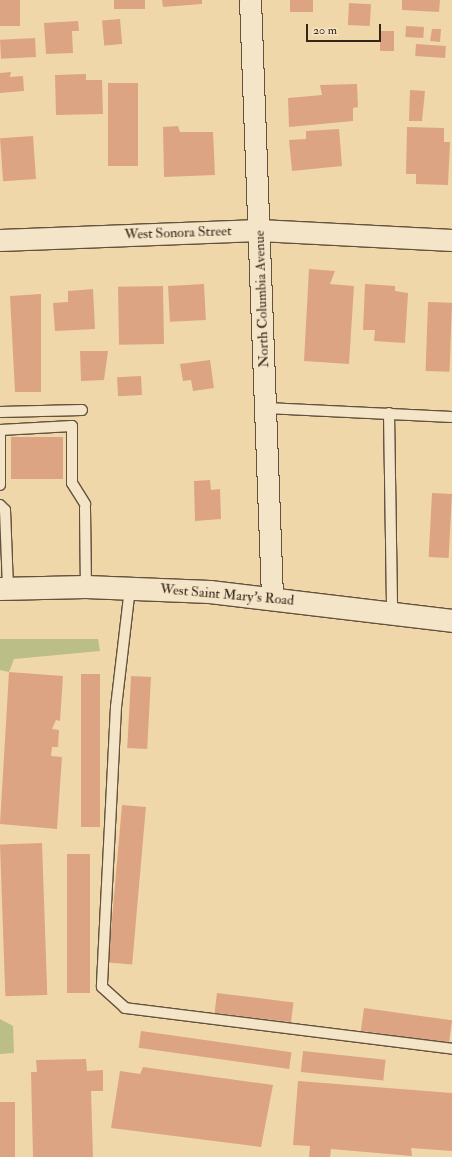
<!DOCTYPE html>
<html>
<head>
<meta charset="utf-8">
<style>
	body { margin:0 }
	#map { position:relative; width:452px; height:1157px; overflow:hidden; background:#f0d7aa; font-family:"IM FELL Double Pica",serif }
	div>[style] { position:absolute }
	.green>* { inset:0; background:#bbbe87 }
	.building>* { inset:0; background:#dca483; transform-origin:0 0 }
	.roads { filter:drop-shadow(1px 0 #63523c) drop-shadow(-1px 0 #63523c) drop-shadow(0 1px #63523c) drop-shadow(0 -1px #63523c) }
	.lane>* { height:10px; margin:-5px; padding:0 5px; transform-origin:5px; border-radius:5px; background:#f5e5c8 }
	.street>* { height:21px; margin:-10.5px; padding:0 10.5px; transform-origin:10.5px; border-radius:10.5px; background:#f5e5c8 }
	.secondary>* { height:22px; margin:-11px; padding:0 11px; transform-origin:11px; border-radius:11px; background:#f5e5c8 }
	span { translate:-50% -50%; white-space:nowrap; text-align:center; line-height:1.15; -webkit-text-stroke:3px #f5e5c8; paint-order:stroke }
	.street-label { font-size:14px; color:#342518 }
	.scale { position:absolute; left:306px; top:24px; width:75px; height:18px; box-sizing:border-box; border:2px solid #342518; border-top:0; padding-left:5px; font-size:12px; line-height:14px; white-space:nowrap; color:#342518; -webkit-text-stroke:3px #f5e5c8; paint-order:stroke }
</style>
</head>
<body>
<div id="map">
	<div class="green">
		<i style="clip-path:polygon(0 639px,98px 639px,100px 651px,14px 659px,9px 672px,0 670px)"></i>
		<i style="clip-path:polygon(0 1019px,13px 1026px,14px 1053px,0 1054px)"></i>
	</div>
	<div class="building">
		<i style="left:0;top:0;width:20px;height:26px"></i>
		<i style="left:114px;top:0;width:31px;height:9px"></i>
		<i style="clip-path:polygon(162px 0,202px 0,202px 4px,163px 7px)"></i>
		<i style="left:290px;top:0;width:23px;height:12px"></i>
		<i style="clip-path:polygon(402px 0,440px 0,439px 12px,402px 10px)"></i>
		<i style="left:349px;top:3px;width:22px;height:22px;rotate:3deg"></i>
		<i style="left:120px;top:19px;width:25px;height:18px;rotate:85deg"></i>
		<i style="clip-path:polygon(78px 21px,79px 31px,72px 31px,73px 53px,46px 54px,44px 23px)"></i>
		<i style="left:406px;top:26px;width:18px;height:11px;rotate:3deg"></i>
		<i style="clip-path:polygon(432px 29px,441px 29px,440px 42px,430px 41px)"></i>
		<i style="left:380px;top:31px;width:14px;height:20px"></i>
		<i style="left:35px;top:38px;width:19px;height:35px;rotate:87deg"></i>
		<i style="left:416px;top:44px;width:30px;height:12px;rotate:4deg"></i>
		<i style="clip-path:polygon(11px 72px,10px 77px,23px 76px,24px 91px,0 93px,0 73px)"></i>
		<i style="clip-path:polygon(86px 74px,86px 80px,102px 80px,103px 114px,56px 115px,55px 75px)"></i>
		<i style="left:138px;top:83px;width:83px;height:30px;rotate:90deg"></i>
		<i style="clip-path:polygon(357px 84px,358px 107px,353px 108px,353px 121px,289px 127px,288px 98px,322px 95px,320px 85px)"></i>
		<i style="clip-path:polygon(410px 90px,425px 91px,422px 121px,409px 121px)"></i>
		<i style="clip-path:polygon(178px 126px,180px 132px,213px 132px,215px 175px,164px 177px,163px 127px)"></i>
		<i style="clip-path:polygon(407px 127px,444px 128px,444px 142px,450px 142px,448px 185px,416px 184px,416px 174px,406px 174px)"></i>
		<i style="clip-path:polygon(339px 129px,342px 166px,292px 171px,289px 140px,306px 139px,306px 131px)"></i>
		<i style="left:33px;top:136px;width:43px;height:33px;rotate:86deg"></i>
		<i style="clip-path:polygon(309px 269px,335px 271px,330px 284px,354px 286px,349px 364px,304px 361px)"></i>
		<i style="left:204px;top:284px;width:36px;height:36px;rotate:87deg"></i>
		<i style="clip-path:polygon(365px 284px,395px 286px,395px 291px,408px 293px,405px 343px,374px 341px,375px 330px,363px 330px)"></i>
		<i style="left:163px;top:286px;width:58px;height:45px;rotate:89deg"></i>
		<i style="clip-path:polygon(93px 289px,95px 329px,55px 331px,53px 303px,68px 302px,68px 291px)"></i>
		<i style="clip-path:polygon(41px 294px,41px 392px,15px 392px,10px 296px)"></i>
		<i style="left:428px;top:302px;width:24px;height:69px;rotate:2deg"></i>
		<i style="clip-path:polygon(80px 351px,108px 351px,104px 380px,81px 381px)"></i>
		<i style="clip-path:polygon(210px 360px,214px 388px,193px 391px,191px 380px,183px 381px,180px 364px)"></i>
		<i style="left:141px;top:376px;width:19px;height:24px;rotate:87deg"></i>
		<i style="left:63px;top:437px;width:42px;height:52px;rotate:90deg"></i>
		<i style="clip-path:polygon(210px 480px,211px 490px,220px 489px,221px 519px,195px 521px,194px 481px)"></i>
		<i style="left:432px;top:493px;width:20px;height:64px;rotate:3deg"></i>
		<i style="clip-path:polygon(9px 672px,63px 676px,60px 721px,56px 720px,52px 729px,59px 730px,58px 747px,52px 747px,51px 756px,62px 757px,57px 829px,0 824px)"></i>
		<i style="left:81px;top:674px;width:19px;height:153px"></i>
		<i style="left:131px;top:676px;width:20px;height:72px;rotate:3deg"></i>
		<i style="left:122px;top:805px;width:24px;height:158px;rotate:5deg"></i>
		<i style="left:42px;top:843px;width:152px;height:42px;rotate:88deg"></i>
		<i style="left:67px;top:854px;width:23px;height:139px"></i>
		<i style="left:217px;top:993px;width:77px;height:20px;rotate:7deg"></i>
		<i style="left:364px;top:1008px;width:89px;height:23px;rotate:8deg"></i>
		<i style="left:141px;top:1031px;width:152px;height:17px;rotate:8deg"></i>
		<i style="left:303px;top:1051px;width:83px;height:21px;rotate:6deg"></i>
		<i style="clip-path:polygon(86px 1059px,87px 1071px,103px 1070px,103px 1091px,91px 1091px,93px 1157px,33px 1157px,31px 1072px,37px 1072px,36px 1060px)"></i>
		<i style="clip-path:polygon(143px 1067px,273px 1085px,261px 1147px,111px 1128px,120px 1071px,140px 1074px)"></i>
		<i style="clip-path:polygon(298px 1081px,452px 1093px,452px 1151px,411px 1148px,412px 1156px,331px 1149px,330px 1157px,309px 1157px,310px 1146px,293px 1145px)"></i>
		<i style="left:0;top:1102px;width:15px;height:55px"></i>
	</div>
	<div class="roads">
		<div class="lane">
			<i style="left:266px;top:408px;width:186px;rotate:2.8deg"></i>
			<i style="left:0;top:412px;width:82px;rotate:-1.4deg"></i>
			<i style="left:389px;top:413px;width:200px;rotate:89.1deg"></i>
			<i style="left:0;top:485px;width:55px;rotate:-90deg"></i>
			<i style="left:0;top:430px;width:72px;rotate:-3.2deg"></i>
			<i style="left:72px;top:426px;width:57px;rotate:90deg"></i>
			<i style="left:72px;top:483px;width:25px;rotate:58deg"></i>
			<i style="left:0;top:505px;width:7px;rotate:45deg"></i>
			<i style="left:5px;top:510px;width:78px;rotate:87.8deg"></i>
			<i style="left:85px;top:508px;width:79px;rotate:89.3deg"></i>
			<i style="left:130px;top:588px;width:120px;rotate:96.7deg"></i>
			<i style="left:116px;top:707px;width:280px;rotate:92.9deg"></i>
			<i style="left:102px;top:987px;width:31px;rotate:42deg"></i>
			<i style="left:125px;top:1008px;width:330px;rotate:7.1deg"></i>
		</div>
		<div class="street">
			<i style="left:250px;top:0;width:598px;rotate:87.89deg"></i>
			<i style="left:0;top:240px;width:259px;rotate:-2.2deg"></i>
			<i style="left:259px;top:230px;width:193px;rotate:3deg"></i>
		</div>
		<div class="secondary">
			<i style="left:0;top:589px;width:86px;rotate:-1.3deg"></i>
			<i style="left:86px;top:587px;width:124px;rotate:2.3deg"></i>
			<i style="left:210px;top:592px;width:244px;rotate:6.8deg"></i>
		</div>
	</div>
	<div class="street-label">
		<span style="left:178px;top:233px;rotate:-2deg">West Sonora Street</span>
		<span style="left:262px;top:299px;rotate:-92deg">North Columbia Avenue</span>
		<span style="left:227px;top:595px;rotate:5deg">West Saint Mary's Road</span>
	</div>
	<div class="scale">20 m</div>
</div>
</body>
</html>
